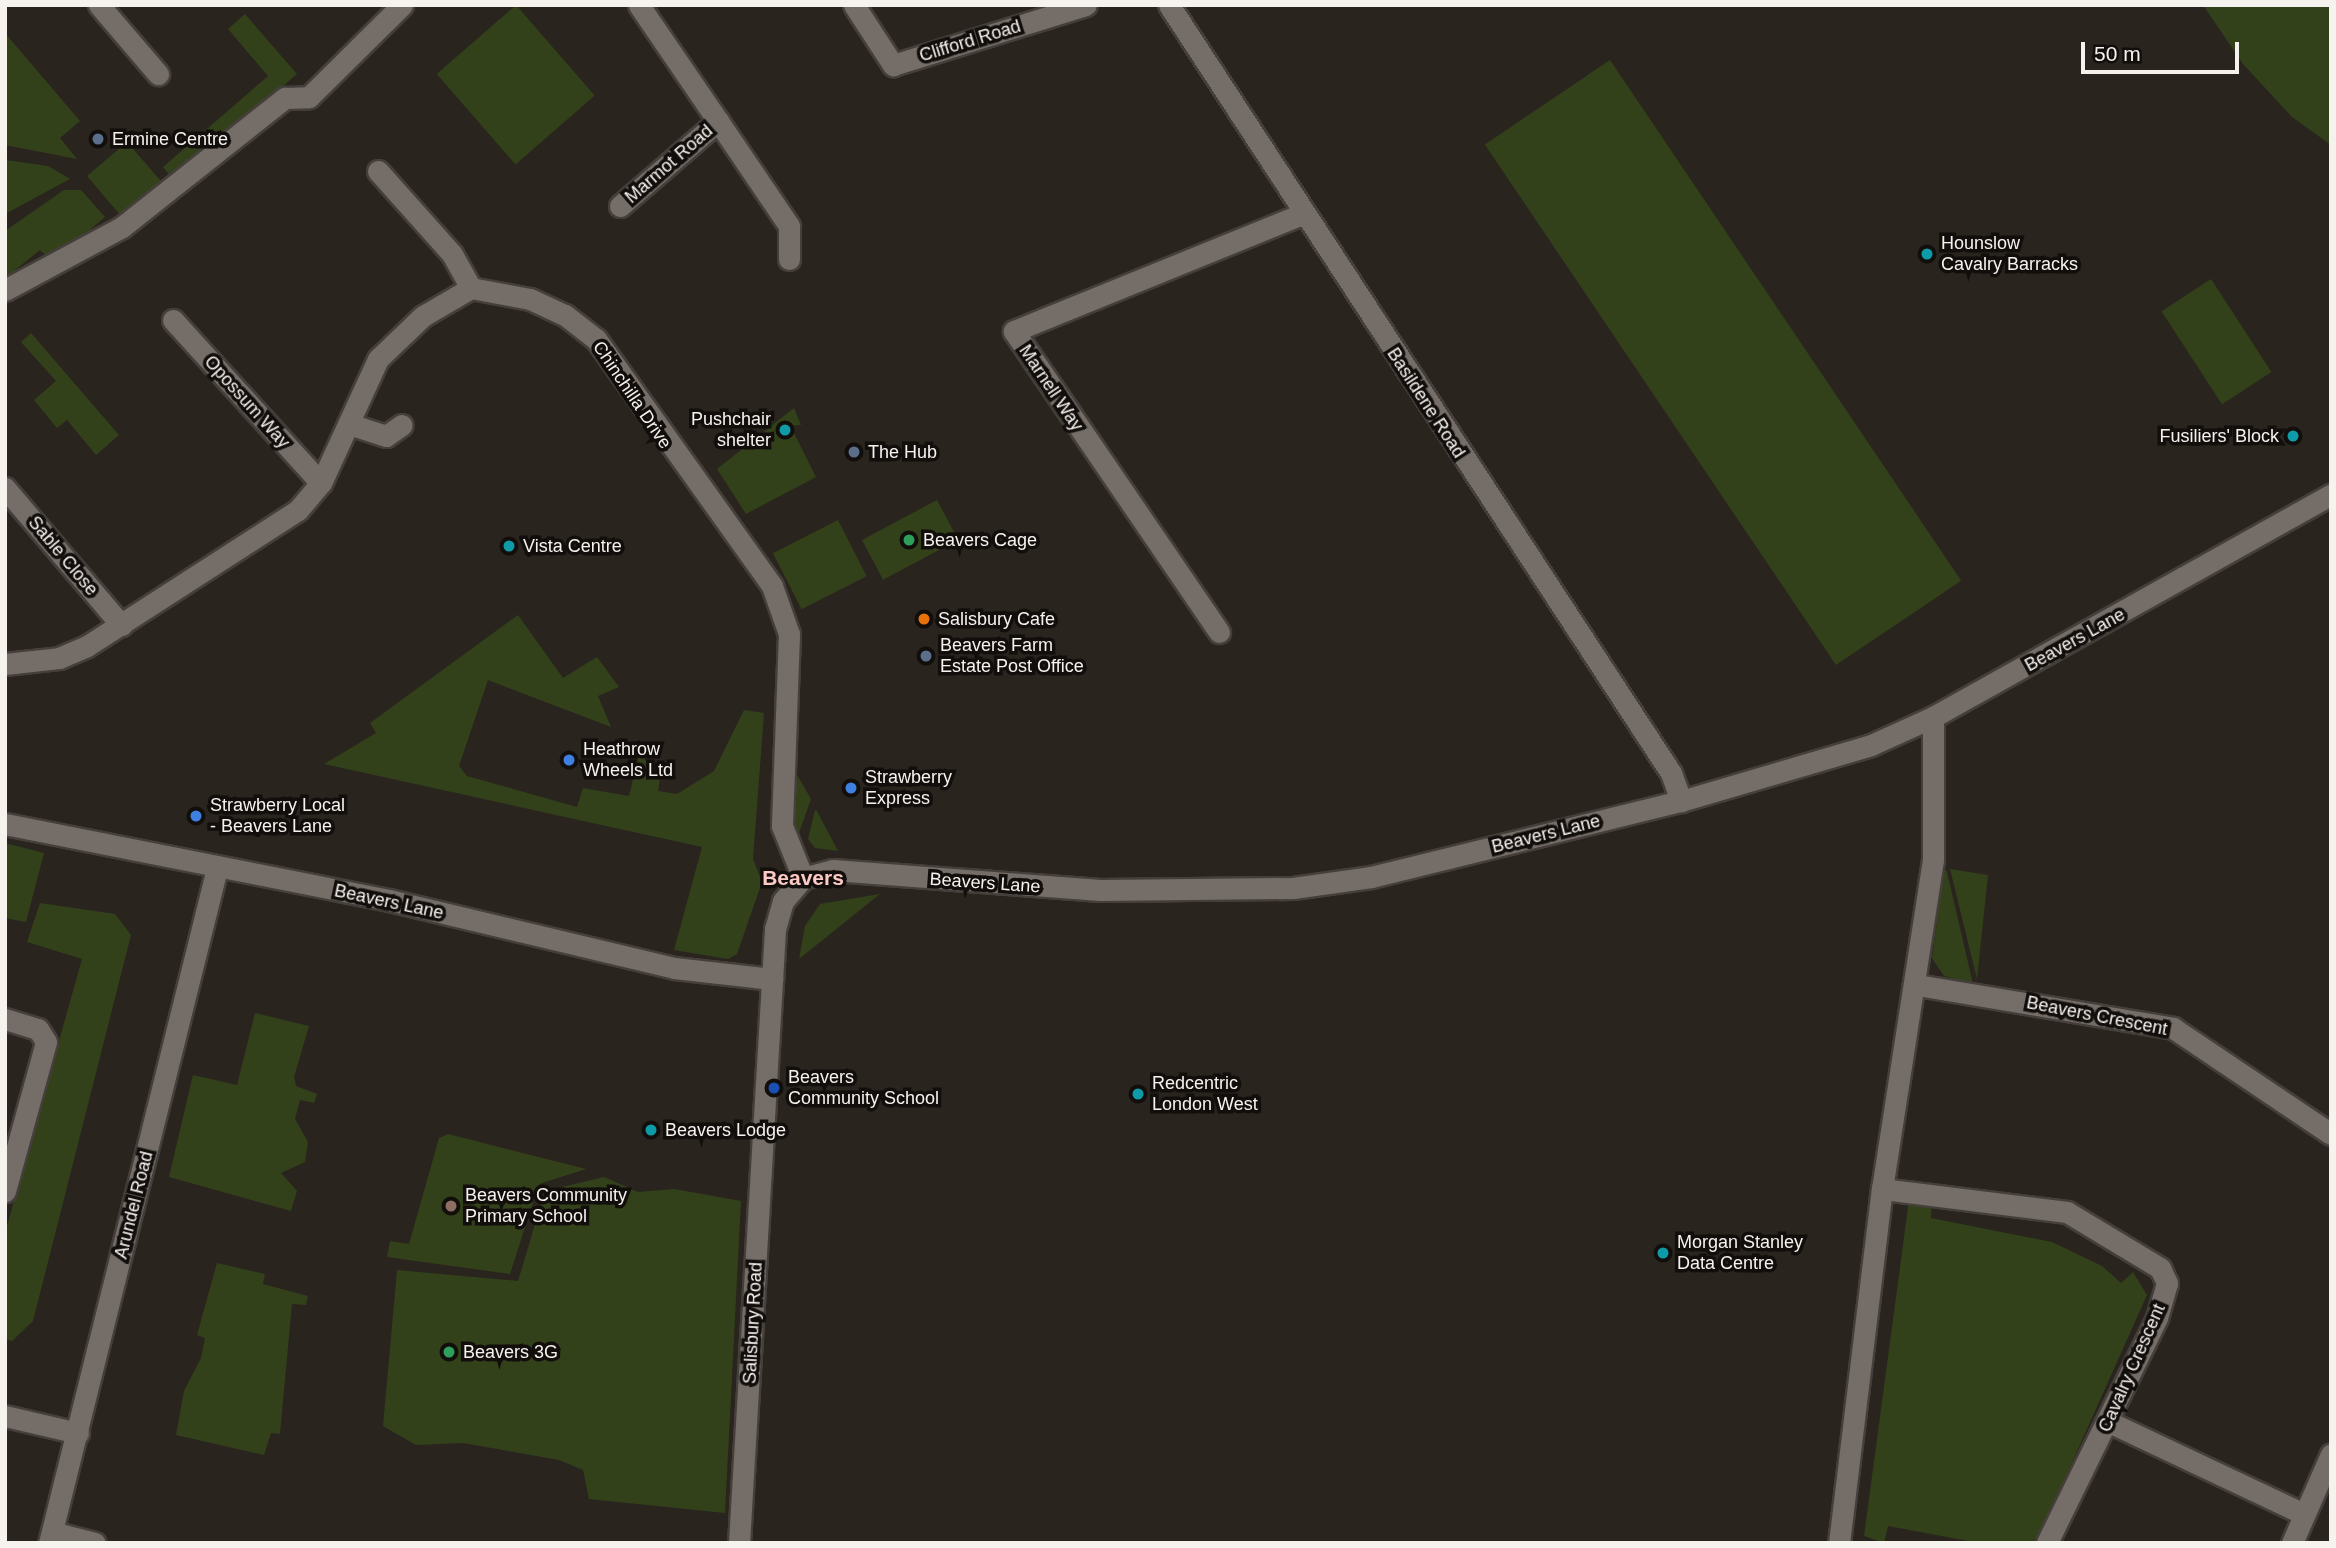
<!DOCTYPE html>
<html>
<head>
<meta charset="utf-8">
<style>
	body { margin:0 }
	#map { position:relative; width:2336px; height:1548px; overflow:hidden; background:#2a241f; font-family:Helvetica,sans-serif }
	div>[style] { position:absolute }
	.green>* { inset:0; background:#32411a; transform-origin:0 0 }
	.roads { filter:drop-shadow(2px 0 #453f3b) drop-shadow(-2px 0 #453f3b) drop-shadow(0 2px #453f3b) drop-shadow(0 -2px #453f3b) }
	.street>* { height:21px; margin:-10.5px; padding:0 10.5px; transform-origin:10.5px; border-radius:10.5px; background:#756e68 }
	.dots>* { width:19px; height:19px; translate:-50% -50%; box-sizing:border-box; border:4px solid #110e0c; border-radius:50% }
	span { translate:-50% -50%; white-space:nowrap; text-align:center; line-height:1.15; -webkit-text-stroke:7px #110e0c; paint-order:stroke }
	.street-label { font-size:18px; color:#f6f2ee }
	.poi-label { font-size:18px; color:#f6f2ee }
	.left { translate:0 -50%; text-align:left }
	.right { translate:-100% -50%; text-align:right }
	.quarter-label { font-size:21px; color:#fdc9c4; font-weight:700 }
	.frame { position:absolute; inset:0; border:7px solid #f6f2ee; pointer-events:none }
	.scale { position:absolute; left:2081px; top:42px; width:158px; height:32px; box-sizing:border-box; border:4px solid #f6f2ee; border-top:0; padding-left:9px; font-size:21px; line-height:24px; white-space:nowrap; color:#f6f2ee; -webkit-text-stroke:5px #110e0c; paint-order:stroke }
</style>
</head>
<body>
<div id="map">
	<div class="green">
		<i style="left:516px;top:5px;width:120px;height:105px;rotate:49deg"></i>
		<i style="clip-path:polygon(2203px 5px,2331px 5px,2331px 145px,2292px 117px,2243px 64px)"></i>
		<i style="clip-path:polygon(245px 14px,297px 74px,174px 180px,163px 167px,268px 76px,228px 29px)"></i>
		<i style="clip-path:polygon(5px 33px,80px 121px,60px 138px,77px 159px,5px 145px)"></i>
		<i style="left:1610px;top:60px;width:628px;height:151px;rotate:56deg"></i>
		<i style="clip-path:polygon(127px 142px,167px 188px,121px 216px,87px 176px)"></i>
		<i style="clip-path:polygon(5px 160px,48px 166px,70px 179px,5px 214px)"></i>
		<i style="clip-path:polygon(64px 190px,81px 190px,105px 217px,52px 262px,40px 250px,5px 278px,5px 231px)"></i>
		<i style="left:2211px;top:279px;width:111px;height:59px;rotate:57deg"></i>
		<i style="clip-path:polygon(31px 333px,119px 435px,96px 455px,67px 420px,57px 428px,34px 400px,56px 381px,21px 342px)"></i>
		<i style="clip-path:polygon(794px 408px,801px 425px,779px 427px,785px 438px,794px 433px,816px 477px,746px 514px,717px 469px)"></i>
		<i style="left:937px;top:500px;width:45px;height:85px;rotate:62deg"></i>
		<i style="left:838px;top:520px;width:63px;height:73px;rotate:63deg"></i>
		<i style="clip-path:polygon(518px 615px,563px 678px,597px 657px,619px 687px,598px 696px,611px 727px,488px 680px,459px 766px,467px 776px,577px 807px,583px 788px,629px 796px,639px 755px,661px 772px,658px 791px,677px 794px,714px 771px,744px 710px,764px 713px,753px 859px,762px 882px,737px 954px,728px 959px,674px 950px,702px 847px,324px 764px,376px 733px,370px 723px)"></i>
		<i style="clip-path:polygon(796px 773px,811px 799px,798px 836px,793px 820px)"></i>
		<i style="clip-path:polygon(815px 810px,817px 811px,838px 851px,815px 848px,808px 839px)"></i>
		<i style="clip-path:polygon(5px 843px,44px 853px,26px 922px,5px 918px)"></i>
		<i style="clip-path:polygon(1944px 868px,1947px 872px,1973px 984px,1944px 976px,1932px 958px)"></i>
		<i style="clip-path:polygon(1950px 869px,1988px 875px,1977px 979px)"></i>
		<i style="clip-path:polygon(880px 894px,799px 959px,805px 926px,820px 904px)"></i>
		<i style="clip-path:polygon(40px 903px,115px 914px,131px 935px,33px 1321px,12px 1341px,5px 1339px,5px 1233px,82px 959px,27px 942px)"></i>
		<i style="clip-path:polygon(255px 1013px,309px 1026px,294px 1077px,296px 1086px,317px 1094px,314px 1103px,300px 1100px,295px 1119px,308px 1142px,305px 1162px,281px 1173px,297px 1191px,291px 1211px,169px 1177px,193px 1075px,237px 1085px)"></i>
		<i style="clip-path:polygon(448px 1134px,586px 1169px,539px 1184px,510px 1274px,387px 1257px,390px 1241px,409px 1244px,439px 1138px)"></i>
		<i style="clip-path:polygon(604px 1177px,638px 1192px,674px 1189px,741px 1201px,725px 1513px,589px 1499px,583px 1470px,559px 1460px,463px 1443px,416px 1445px,383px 1426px,397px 1270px,518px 1281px,545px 1191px)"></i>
		<i style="clip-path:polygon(1932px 1199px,1931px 1218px,2052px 1242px,2102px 1266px,2121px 1283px,2133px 1272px,2147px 1295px,2036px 1543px,1979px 1543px,1888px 1526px,1884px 1543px,1864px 1536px,1909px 1200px)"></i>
		<i style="clip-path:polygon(217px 1263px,265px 1274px,263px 1284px,308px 1296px,306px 1305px,292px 1304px,280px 1434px,271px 1433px,264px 1455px,176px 1435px,184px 1391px,201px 1358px,205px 1338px,197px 1335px)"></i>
	</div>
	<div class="roads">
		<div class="street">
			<i style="left:99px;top:5px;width:91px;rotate:49.5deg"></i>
			<i style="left:854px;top:5px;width:72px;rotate:57deg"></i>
			<i style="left:893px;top:65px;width:202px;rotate:-17.3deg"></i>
			<i style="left:1169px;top:5px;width:918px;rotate:56.83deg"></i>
			<i style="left:1671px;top:773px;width:30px;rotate:70deg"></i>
			<i style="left:718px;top:121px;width:127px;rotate:55.9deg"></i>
			<i style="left:789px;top:226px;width:33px;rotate:90deg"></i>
			<i style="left:378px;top:171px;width:111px;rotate:48.3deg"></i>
			<i style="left:452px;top:254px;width:39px;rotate:61deg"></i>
			<i style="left:620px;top:206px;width:130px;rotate:-40.9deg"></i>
			<i style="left:718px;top:121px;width:140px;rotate:-124.3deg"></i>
			<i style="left:5px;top:290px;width:133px;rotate:-28.3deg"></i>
			<i style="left:122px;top:227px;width:208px;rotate:-38.4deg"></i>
			<i style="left:285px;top:98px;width:24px;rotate:-2deg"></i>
			<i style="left:309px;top:97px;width:131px;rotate:-44.7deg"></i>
			<i style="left:173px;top:320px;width:220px;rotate:47.8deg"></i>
			<i style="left:349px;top:424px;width:39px;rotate:18deg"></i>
			<i style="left:386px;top:436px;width:19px;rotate:-35deg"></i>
			<i style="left:5px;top:488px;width:180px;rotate:49.7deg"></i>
			<i style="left:1219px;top:632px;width:364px;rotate:-124.3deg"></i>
			<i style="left:1014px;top:331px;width:311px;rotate:-22.1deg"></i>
			<i style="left:5px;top:664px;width:54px;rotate:-6.3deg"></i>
			<i style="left:59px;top:658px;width:30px;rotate:-23deg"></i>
			<i style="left:87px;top:646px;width:251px;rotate:-32.8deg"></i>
			<i style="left:298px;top:510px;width:35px;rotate:-50deg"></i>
			<i style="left:321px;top:483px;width:136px;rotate:-65.3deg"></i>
			<i style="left:378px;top:359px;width:62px;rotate:-43.7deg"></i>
			<i style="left:423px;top:316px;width:56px;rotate:-30.3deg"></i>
			<i style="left:471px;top:288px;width:60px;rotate:10.6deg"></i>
			<i style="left:530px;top:299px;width:38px;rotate:25deg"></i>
			<i style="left:565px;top:315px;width:39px;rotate:38deg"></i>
			<i style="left:596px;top:339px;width:303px;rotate:54.5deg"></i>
			<i style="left:772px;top:586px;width:51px;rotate:70.5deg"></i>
			<i style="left:789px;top:634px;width:192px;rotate:92.1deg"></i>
			<i style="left:782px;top:826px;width:56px;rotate:68deg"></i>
			<i style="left:5px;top:824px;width:391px;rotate:11.2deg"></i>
			<i style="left:389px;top:900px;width:293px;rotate:13.4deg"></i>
			<i style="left:674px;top:968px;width:99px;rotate:6.4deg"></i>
			<i style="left:1917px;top:985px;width:260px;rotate:9.5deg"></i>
			<i style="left:2173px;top:1028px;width:190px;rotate:33.9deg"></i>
			<i style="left:5px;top:1019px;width:34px;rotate:17deg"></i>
			<i style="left:38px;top:1029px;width:15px;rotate:58deg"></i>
			<i style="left:46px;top:1042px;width:155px;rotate:105.4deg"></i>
			<i style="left:1882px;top:1189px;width:186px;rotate:7.1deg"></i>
			<i style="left:2067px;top:1212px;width:109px;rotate:31.1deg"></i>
			<i style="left:2160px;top:1268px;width:17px;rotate:65deg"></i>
			<i style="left:2167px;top:1283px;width:36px;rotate:106deg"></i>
			<i style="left:2157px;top:1318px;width:250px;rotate:116.1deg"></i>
			<i style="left:5px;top:1416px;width:75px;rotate:13.1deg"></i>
			<i style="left:2109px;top:1422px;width:216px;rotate:25.3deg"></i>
			<i style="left:52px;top:1532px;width:44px;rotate:14.3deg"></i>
			<i style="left:49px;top:1543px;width:696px;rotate:-76.02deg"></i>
			<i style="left:739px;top:1543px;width:615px;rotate:-86.64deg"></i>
			<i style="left:775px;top:929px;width:29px;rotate:-74deg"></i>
			<i style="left:783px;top:901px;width:30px;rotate:-49deg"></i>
			<i style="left:803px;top:878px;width:31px;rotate:-15deg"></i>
			<i style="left:833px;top:870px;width:268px;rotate:4.3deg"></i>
			<i style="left:1100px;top:890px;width:193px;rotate:-0.6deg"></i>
			<i style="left:1293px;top:888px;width:79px;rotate:-8deg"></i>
			<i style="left:1371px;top:877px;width:319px;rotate:-13.8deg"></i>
			<i style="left:1681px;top:801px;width:198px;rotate:-16.4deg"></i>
			<i style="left:1871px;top:745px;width:68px;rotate:-24.3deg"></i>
			<i style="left:1933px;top:717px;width:456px;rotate:-29.2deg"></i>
			<i style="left:1839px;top:1543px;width:357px;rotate:-83.1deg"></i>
			<i style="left:1882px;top:1189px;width:333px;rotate:-81.2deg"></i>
			<i style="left:1933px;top:860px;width:143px;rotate:-90deg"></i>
			<i style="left:2292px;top:1543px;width:97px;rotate:-66.3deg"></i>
		</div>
	</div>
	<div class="dots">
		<i style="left:98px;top:139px;background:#5c6f8a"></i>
		<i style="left:1927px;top:254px;background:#0f9aa8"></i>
		<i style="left:785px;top:430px;background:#0f9aa8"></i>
		<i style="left:2293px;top:436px;background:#0f9aa8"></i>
		<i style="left:854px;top:452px;background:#5c6f8a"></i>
		<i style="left:909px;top:540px;background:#2e9e5b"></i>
		<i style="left:509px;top:546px;background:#0f9aa8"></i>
		<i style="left:924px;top:619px;background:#e8710a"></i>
		<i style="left:926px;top:656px;background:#5c6f8a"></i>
		<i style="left:569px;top:760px;background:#3f7fe0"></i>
		<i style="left:851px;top:788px;background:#3f7fe0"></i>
		<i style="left:196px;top:816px;background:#3f7fe0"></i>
		<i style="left:774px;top:1088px;background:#1a4fb4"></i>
		<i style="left:1138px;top:1094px;background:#0f9aa8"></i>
		<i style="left:651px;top:1130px;background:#0f9aa8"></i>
		<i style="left:451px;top:1206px;background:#8d6e63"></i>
		<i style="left:1663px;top:1253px;background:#0f9aa8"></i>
		<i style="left:449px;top:1352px;background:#2e9e5b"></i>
	</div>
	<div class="street-label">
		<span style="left:970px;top:41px;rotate:-17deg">Clifford Road</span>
		<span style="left:669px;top:164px;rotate:-41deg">Marmot Road</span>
		<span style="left:1051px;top:388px;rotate:56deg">Marnell Way</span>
		<span style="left:632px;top:395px;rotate:56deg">Chinchilla Drive</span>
		<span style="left:247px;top:402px;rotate:48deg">Opossum Way</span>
		<span style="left:1426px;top:403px;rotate:57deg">Basildene Road</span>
		<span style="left:63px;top:556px;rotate:50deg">Sable Close</span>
		<span style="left:2075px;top:640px;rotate:-29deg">Beavers Lane</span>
		<span style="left:1546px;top:834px;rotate:-14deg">Beavers Lane</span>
		<span style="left:985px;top:883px;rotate:4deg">Beavers Lane</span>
		<span style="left:389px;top:902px;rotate:12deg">Beavers Lane</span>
		<span style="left:2097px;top:1016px;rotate:11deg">Beavers Crescent</span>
		<span style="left:134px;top:1205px;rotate:-76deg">Arundel Road</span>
		<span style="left:753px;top:1323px;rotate:-87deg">Salisbury Road</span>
		<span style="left:2132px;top:1368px;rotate:-66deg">Cavalry Crescent</span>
	</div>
	<div class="poi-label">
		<span class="left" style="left:112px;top:139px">Ermine Centre</span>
		<span class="left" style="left:1941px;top:254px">Hounslow<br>Cavalry Barracks</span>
		<span class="right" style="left:771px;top:430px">Pushchair<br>shelter</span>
		<span class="right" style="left:2279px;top:436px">Fusiliers' Block</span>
		<span class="left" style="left:868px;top:452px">The Hub</span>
		<span class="left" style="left:923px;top:540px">Beavers Cage</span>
		<span class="left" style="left:523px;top:546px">Vista Centre</span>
		<span class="left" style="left:938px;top:619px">Salisbury Cafe</span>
		<span class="left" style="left:940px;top:656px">Beavers Farm<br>Estate Post Office</span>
		<span class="left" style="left:583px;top:760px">Heathrow<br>Wheels Ltd</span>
		<span class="left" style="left:865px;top:788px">Strawberry<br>Express</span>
		<span class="left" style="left:210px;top:816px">Strawberry Local<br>- Beavers Lane</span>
		<span class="left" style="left:788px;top:1088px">Beavers<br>Community School</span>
		<span class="left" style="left:1152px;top:1094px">Redcentric<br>London West</span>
		<span class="left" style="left:665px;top:1130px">Beavers Lodge</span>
		<span class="left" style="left:465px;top:1206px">Beavers Community<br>Primary School</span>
		<span class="left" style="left:1677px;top:1253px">Morgan Stanley<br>Data Centre</span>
		<span class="left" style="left:463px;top:1352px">Beavers 3G</span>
	</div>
	<div class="quarter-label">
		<span style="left:803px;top:878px">Beavers</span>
	</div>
	<div class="frame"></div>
	<div class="scale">50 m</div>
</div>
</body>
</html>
